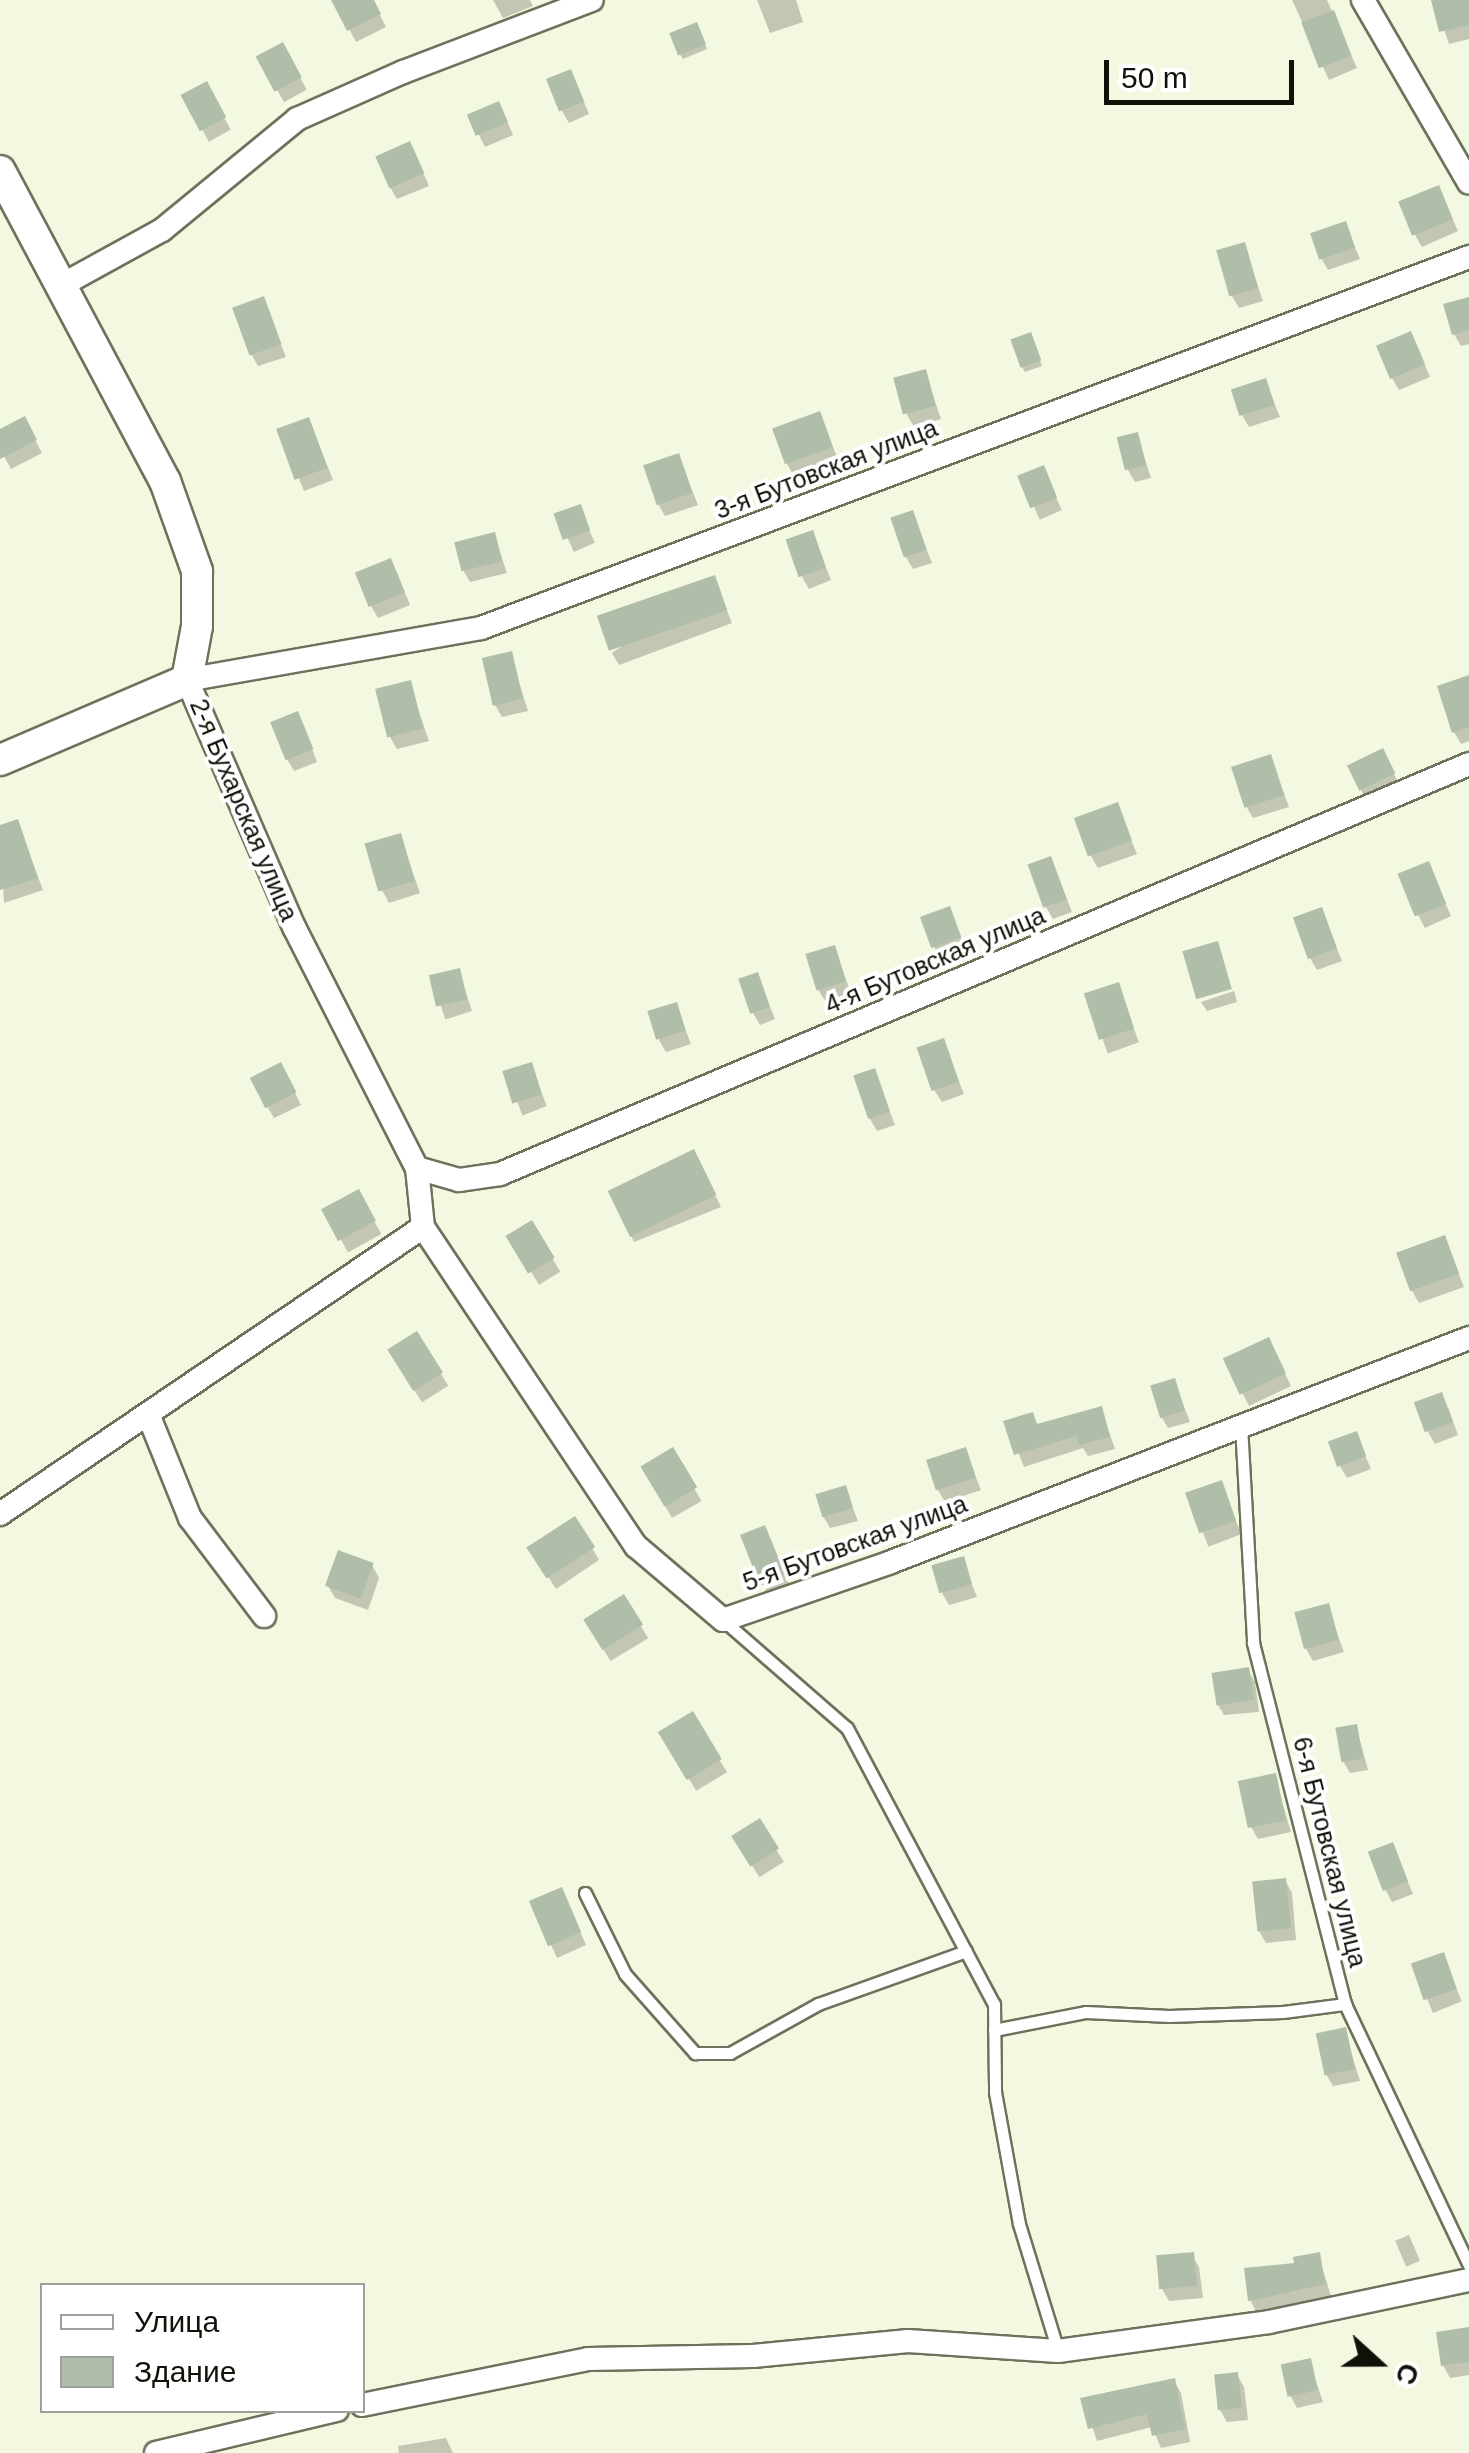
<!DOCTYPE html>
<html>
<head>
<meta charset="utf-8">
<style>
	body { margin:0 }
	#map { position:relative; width:1469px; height:2453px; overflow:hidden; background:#f3f8e0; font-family:Helvetica,sans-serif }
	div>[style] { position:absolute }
	.shadow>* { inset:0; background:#0003; transform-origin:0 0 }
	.building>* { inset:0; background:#afbda9; transform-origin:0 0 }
	.roads { filter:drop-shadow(2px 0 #6d725c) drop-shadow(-2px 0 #6d725c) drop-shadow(0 2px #6d725c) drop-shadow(0 -2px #6d725c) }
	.lane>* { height:11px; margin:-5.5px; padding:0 5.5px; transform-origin:5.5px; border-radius:5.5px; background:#fff }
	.street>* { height:22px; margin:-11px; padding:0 11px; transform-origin:11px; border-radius:11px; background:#fff }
	.secondary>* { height:30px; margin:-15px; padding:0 15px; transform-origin:15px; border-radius:15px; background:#fff }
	span { translate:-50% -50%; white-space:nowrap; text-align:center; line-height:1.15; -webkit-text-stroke:8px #fff; paint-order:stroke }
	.street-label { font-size:25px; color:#10120a }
	.legend { position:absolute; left:40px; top:2283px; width:325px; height:130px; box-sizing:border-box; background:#fff; border:2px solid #9fa09d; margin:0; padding:12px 18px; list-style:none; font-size:30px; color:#10120a }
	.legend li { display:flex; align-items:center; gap:20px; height:50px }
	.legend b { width:50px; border:2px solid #9fa09d }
	.north { position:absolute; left:1329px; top:2313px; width:100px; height:100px; -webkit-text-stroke:8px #fff; paint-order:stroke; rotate:111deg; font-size:28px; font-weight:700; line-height:40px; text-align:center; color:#10120a }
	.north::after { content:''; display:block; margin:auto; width:35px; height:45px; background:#10120a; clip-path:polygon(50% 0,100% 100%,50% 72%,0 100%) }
	.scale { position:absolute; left:1104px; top:60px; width:190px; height:45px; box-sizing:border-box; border:5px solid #10120a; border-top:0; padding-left:12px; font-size:30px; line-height:35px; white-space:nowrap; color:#10120a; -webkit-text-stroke:8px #fff; paint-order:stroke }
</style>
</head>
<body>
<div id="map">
	<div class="shadow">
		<i style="clip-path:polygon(334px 0,372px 0,386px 27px,356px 42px)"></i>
		<i style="clip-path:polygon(493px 0,530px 0,533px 6px,503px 18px)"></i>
		<i style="clip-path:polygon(757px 0,796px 0,803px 22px,770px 33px)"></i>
		<i style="clip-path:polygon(1292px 0,1327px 0,1357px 68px,1329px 80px)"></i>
		<i style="clip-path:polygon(1434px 0,1469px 0,1469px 39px,1449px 44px)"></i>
		<i style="clip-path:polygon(699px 30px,707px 49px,683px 59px,680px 54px)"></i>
		<i style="left:282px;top:45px;width:51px;height:26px;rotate:61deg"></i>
		<i style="left:206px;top:85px;width:51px;height:25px;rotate:61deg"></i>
		<i style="clip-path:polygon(577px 85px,589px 114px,569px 123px,562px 111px)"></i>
		<i style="clip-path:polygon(505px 116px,513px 135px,485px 147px,470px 117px)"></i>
		<i style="clip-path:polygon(416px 156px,429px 186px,397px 199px,390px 187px)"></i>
		<i style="clip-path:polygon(1444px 200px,1458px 231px,1422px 247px,1415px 235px)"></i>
		<i style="clip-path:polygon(1345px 224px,1360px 259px,1328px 270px,1321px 258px)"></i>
		<i style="clip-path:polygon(1244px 245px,1263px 301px,1239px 308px,1232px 296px)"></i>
		<i style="clip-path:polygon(263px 299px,286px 357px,258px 366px,251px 354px)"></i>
		<i style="clip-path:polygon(1469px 300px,1469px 344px,1461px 346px,1454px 334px)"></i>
		<i style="clip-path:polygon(1033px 340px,1042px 366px,1025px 372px,1022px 367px)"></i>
		<i style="clip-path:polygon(1417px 347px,1430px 377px,1399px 390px,1392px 378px)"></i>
		<i style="clip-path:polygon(925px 372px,941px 419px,914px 427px,907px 415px)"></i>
		<i style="clip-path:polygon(1265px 381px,1280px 417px,1249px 427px,1242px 415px)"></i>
		<i style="clip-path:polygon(819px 414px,838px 459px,794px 476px,787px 464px)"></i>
		<i style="clip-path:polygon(24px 419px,42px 453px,11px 469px,0 449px,0 432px)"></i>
		<i style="clip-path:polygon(279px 431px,314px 432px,333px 480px,304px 491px)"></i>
		<i style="clip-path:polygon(1137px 435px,1151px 478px,1135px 482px,1128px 470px)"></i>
		<i style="clip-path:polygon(678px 456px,698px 505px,665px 516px,658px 504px)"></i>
		<i style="left:1043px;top:468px;width:46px;height:24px;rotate:66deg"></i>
		<i style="left:579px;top:507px;width:39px;height:23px;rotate:66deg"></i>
		<i style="clip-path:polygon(912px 513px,932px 563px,913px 569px,906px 557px)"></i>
		<i style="clip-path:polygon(812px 533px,831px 580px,809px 589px,802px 577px)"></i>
		<i style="clip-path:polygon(494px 535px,507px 573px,470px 582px,463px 570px)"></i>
		<i style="clip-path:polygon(397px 573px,410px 605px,378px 618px,371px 606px)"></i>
		<i style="clip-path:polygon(714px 578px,732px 623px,619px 665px,612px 653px)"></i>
		<i style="clip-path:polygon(510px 654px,528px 711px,502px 717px,495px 705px)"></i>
		<i style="clip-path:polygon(1469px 678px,1469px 741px,1461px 744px,1454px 732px)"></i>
		<i style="clip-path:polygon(409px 683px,429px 741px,397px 749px,390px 737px)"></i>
		<i style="clip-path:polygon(304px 727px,317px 762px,294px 771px,287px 759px)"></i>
		<i style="clip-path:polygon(1270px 757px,1289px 807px,1253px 818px,1246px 806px)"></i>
		<i style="clip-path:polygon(1389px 764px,1400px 786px,1368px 802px,1361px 790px)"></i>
		<i style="clip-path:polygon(1117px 806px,1137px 854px,1098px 868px,1091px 856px)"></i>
		<i style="clip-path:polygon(17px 822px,43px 890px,4px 903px,0 828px)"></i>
		<i style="clip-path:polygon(400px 836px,420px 893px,389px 903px,382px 890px)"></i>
		<i style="clip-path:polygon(1428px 864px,1451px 916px,1425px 928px,1418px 915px)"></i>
		<i style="clip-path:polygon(1056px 871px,1072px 912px,1053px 919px,1046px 907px)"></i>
		<i style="clip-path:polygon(948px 909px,966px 949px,941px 959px,934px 947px)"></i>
		<i style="clip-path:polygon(1321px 910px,1342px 961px,1317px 970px,1310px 958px)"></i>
		<i style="clip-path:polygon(834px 948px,851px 993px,825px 1001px,818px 989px)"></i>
		<i style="left:459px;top:971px;width:42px;height:28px;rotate:72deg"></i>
		<i style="clip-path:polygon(757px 975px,775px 1019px,760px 1025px,753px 1013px)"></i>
		<i style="left:1118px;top:985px;width:61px;height:33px;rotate:70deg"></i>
		<i style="clip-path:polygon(1234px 991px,1237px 1002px,1207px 1011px,1201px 1002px)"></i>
		<i style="clip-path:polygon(676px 1005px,691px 1044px,666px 1052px,659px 1040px)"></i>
		<i style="clip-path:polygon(943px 1041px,964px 1094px,942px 1102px,934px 1090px)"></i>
		<i style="left:531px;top:1065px;width:44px;height:26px;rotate:69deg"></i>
		<i style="clip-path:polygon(874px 1071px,895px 1125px,877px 1131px,870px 1119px)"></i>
		<i style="clip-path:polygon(287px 1077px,301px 1105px,274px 1118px,267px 1106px)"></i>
		<i style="clip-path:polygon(700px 1164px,721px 1207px,634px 1242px,610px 1191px)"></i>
		<i style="left:358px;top:1192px;width:48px;height:38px;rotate:61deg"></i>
		<i style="left:531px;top:1223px;width:57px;height:25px;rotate:59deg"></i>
		<i style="clip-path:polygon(1444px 1238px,1464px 1287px,1419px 1303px,1412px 1291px)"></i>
		<i style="left:416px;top:1334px;width:61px;height:31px;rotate:58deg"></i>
		<i style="clip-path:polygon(1275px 1353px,1291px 1386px,1249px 1406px,1226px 1360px)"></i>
		<i style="clip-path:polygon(1174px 1381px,1190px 1422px,1168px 1428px,1161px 1416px)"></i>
		<i style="clip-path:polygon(1448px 1407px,1458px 1435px,1435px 1444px,1428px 1432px)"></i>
		<i style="clip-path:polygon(1101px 1409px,1115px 1449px,1088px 1456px,1083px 1448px,1024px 1467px,1007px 1423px,1032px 1415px,1038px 1426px)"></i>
		<i style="clip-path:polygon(1356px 1435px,1371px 1469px,1347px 1478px,1340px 1466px)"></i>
		<i style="left:672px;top:1450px;width:59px;height:34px;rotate:60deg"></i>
		<i style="clip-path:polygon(965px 1450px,981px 1490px,945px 1502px,938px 1490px)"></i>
		<i style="left:1221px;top:1482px;width:56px;height:35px;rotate:69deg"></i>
		<i style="clip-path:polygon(845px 1488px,858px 1521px,830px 1528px,823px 1516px)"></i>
		<i style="clip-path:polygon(771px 1540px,790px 1587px,769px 1596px,762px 1584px)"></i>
		<i style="clip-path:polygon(592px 1548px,599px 1560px,556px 1589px,538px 1561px)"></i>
		<i style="clip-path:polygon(962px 1559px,977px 1597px,949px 1605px,942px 1593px)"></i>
		<i style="clip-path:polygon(372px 1565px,379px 1578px,368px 1610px,335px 1598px,328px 1586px)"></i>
		<i style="left:624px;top:1598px;width:47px;height:44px;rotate:59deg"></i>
		<i style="clip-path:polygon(1327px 1606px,1344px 1652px,1313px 1661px,1306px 1649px)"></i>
		<i style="clip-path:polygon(1248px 1670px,1255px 1682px,1259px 1712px,1224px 1715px,1216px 1702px)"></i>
		<i style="left:692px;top:1714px;width:68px;height:36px;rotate:59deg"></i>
		<i style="clip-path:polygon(1356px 1726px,1368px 1770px,1350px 1773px,1343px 1761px)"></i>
		<i style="clip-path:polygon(1274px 1775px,1291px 1832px,1258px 1839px,1251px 1827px)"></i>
		<i style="left:759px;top:1822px;width:47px;height:29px;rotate:58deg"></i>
		<i style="clip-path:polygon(1392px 1845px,1413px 1894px,1392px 1902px,1385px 1889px)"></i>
		<i style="clip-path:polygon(1285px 1880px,1292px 1893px,1296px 1940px,1266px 1943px,1259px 1931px)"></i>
		<i style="clip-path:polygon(532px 1903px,568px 1903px,586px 1945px,557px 1958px)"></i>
		<i style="left:1443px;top:1955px;width:50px;height:31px;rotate:68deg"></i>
		<i style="clip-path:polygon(1344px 2030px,1360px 2081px,1333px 2086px,1326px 2074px)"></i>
		<i style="left:1409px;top:2235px;width:28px;height:15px;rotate:67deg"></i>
		<i style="clip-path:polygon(1318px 2254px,1331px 2296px,1257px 2313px,1250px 2300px)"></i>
		<i style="clip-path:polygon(1192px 2255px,1199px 2267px,1203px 2298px,1169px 2301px,1162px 2289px)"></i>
		<i style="clip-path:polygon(1469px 2330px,1469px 2375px,1450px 2378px,1443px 2365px)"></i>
		<i style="clip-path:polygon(1309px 2361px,1323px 2402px,1297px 2408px,1290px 2395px)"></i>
		<i style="clip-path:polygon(1237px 2375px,1244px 2387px,1248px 2420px,1227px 2422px,1220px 2410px)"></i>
		<i style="clip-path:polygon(1174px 2381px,1181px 2393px,1190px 2442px,1161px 2448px,1152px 2427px,1097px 2441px,1083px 2400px)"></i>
		<i style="clip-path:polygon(446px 2438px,453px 2453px,399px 2453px,398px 2446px)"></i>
	</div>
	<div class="building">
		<i style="clip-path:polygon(331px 0,374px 0,381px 14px,347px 31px)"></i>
		<i style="clip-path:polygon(1431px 0,1469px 0,1469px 25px,1439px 32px)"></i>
		<i style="left:1334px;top:10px;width:49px;height:35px;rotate:69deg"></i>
		<i style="left:697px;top:22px;width:24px;height:30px;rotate:68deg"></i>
		<i style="left:283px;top:42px;width:40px;height:31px;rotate:62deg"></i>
		<i style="left:571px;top:69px;width:35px;height:27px;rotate:68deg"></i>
		<i style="left:207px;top:81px;width:41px;height:30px;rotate:62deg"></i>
		<i style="left:499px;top:101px;width:23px;height:35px;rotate:67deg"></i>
		<i style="left:410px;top:141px;width:35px;height:38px;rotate:66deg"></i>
		<i style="left:1439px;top:185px;width:37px;height:44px;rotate:68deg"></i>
		<i style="left:1346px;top:221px;width:28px;height:38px;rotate:71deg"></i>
		<i style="left:1245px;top:242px;width:48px;height:30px;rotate:74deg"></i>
		<i style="left:264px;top:296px;width:51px;height:34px;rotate:70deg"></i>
		<i style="clip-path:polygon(1469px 297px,1469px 330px,1452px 335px,1443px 304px)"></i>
		<i style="left:1411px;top:331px;width:36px;height:38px;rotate:67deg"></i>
		<i style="left:1031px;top:332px;width:30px;height:22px;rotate:70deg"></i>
		<i style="left:926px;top:369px;width:38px;height:34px;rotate:75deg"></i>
		<i style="left:1266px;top:378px;width:28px;height:37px;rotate:72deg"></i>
		<i style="left:820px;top:411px;width:38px;height:51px;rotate:70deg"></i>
		<i style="clip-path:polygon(25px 416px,37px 440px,0 459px,0 429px)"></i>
		<i style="left:309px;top:417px;width:54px;height:35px;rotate:70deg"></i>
		<i style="left:1138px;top:432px;width:34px;height:22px;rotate:76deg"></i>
		<i style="left:679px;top:453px;width:42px;height:38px;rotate:71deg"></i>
		<i style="left:1044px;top:465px;width:35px;height:29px;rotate:68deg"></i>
		<i style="left:581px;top:504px;width:28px;height:29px;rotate:71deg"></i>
		<i style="left:913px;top:510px;width:42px;height:24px;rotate:71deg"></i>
		<i style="left:813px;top:530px;width:40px;height:29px;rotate:71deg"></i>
		<i style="left:495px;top:532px;width:30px;height:42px;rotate:76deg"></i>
		<i style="left:391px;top:558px;width:37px;height:39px;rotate:68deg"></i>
		<i style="left:715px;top:575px;width:37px;height:125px;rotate:71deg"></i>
		<i style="left:512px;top:651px;width:49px;height:31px;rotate:77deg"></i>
		<i style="clip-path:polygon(1469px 675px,1469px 727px,1452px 733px,1437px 686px)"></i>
		<i style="left:411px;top:680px;width:50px;height:37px;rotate:76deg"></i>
		<i style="left:298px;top:711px;width:41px;height:30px;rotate:68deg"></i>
		<i style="left:1383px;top:748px;width:28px;height:40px;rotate:64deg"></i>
		<i style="left:1271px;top:754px;width:43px;height:42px;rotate:72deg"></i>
		<i style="left:1118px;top:802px;width:41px;height:47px;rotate:70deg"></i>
		<i style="clip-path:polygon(18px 819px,38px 878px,0 890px,0 825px)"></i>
		<i style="left:401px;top:833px;width:50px;height:38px;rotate:74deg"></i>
		<i style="left:1051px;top:856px;width:46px;height:25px;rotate:70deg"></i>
		<i style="left:1429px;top:861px;width:46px;height:34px;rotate:68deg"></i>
		<i style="left:950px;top:906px;width:33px;height:32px;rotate:70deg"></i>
		<i style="left:1322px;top:907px;width:44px;height:31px;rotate:70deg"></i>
		<i style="left:1218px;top:941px;width:50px;height:37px;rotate:74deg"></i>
		<i style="left:835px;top:945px;width:38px;height:31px;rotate:73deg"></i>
		<i style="left:460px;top:968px;width:32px;height:32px;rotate:77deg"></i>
		<i style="left:758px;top:972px;width:37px;height:21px;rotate:71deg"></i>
		<i style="left:1119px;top:982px;width:49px;height:37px;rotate:72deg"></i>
		<i style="left:677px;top:1002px;width:30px;height:31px;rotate:73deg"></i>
		<i style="left:944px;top:1038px;width:46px;height:29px;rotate:71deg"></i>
		<i style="left:281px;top:1062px;width:34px;height:35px;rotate:63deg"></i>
		<i style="left:532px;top:1062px;width:34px;height:31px;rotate:73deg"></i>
		<i style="left:875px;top:1068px;width:46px;height:23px;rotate:71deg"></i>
		<i style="left:694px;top:1149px;width:51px;height:96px;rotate:64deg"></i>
		<i style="left:359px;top:1189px;width:36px;height:43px;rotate:62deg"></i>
		<i style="left:532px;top:1220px;width:44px;height:31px;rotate:59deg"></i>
		<i style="left:1445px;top:1235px;width:41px;height:52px;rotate:70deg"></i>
		<i style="left:417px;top:1331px;width:49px;height:35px;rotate:58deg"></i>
		<i style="left:1269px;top:1337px;width:40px;height:51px;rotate:65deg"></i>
		<i style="left:1175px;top:1378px;width:34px;height:26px;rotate:73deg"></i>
		<i style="left:1442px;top:1392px;width:32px;height:30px;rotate:70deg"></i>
		<i style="clip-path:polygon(1102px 1406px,1110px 1437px,1079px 1445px,1076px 1436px,1014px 1455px,1003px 1421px,1033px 1412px,1037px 1424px)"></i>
		<i style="left:1357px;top:1431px;width:27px;height:31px;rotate:70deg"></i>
		<i style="left:673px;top:1447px;width:47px;height:38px;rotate:59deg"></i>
		<i style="left:966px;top:1447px;width:32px;height:42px;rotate:72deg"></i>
		<i style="left:1222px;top:1480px;width:43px;height:39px;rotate:71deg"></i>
		<i style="left:846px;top:1485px;width:24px;height:32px;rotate:73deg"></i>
		<i style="left:575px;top:1516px;width:37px;height:58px;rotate:57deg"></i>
		<i style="left:765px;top:1525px;width:54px;height:27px;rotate:68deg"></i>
		<i style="left:338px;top:1550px;width:38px;height:38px;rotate:20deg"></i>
		<i style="left:964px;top:1556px;width:29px;height:34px;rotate:74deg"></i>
		<i style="left:624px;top:1594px;width:36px;height:48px;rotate:58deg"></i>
		<i style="left:1329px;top:1603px;width:38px;height:36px;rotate:75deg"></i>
		<i style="left:1249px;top:1667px;width:33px;height:38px;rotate:81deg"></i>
		<i style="left:693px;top:1711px;width:56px;height:41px;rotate:59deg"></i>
		<i style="left:1357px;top:1724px;width:35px;height:22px;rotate:80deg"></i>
		<i style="left:1276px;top:1773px;width:48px;height:39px;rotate:78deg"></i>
		<i style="left:760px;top:1818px;width:36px;height:34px;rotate:58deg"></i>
		<i style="left:1393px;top:1842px;width:42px;height:27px;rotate:69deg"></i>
		<i style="left:1286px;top:1878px;width:50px;height:34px;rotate:84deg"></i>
		<i style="left:562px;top:1887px;width:49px;height:36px;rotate:67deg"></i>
		<i style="left:1444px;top:1952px;width:39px;height:35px;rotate:71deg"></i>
		<i style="left:1346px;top:2027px;width:43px;height:31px;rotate:78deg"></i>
		<i style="left:1194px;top:2252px;width:34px;height:38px;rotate:85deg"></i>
		<i style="clip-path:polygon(1320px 2252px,1325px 2284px,1248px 2301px,1244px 2268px,1294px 2263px,1293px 2257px)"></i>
		<i style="clip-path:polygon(1469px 2327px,1469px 2362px,1441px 2366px,1436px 2332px)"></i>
		<i style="left:1311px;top:2358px;width:33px;height:31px;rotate:78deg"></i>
		<i style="left:1238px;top:2372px;width:36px;height:24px;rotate:84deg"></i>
		<i style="clip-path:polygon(1175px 2378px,1185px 2429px,1152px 2436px,1147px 2414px,1088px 2429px,1080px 2398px)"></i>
	</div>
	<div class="roads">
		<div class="lane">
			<i style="left:1241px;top:1425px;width:218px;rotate:86.8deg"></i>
			<i style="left:1253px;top:1643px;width:373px;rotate:75.7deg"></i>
			<i style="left:1345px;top:2004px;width:289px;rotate:64.6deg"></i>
			<i style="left:723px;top:1620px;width:164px;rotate:41.1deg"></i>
			<i style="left:847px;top:1728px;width:313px;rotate:62deg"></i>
			<i style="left:994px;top:2004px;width:88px;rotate:89.3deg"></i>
			<i style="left:995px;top:2092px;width:134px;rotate:79.7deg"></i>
			<i style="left:1019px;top:2224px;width:133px;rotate:72.9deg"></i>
			<i style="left:585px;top:1893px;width:90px;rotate:63.7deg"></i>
			<i style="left:625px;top:1974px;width:106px;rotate:48.5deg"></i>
			<i style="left:695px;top:2053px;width:35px"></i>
			<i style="left:730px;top:2053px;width:101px;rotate:-29.1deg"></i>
			<i style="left:818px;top:2004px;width:157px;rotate:-19.7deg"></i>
			<i style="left:994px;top:2030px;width:94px;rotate:-11.1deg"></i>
			<i style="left:1086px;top:2012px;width:83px;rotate:2.8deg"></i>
			<i style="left:1169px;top:2016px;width:114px;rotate:-2deg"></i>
			<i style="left:1283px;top:2012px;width:63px;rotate:-7.4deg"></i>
		</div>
		<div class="street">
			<i style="left:1363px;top:0;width:211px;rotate:59.9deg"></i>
			<i style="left:1469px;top:257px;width:1055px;rotate:159.42deg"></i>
			<i style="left:481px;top:628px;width:299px;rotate:170deg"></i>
			<i style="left:187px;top:680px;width:269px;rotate:66.6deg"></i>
			<i style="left:294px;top:927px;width:271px;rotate:63deg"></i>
			<i style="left:417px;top:1168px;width:59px;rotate:84.2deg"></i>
			<i style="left:423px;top:1227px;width:384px;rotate:56.3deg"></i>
			<i style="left:636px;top:1546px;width:114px;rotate:40.4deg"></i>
			<i style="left:723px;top:1620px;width:178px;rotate:-19deg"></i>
			<i style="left:891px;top:1562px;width:620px;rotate:-21.18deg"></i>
			<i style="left:60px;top:286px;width:116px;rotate:-28.8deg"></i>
			<i style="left:162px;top:230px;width:175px;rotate:-39.4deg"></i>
			<i style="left:297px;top:119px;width:116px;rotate:-23.9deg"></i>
			<i style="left:403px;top:72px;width:202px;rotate:-20.9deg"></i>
			<i style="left:417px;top:1168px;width:44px;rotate:15.9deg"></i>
			<i style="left:459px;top:1180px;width:41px;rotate:-8.3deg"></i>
			<i style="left:500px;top:1174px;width:1052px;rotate:-22.93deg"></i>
			<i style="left:148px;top:1414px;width:112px;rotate:68deg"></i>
			<i style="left:190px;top:1518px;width:123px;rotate:52.9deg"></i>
			<i style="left:0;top:1514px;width:511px;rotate:-34.16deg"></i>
			<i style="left:362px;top:2405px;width:231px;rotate:-11.5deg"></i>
			<i style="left:588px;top:2359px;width:165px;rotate:-1deg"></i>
			<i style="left:753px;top:2356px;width:156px;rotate:-5.5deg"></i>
			<i style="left:908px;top:2341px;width:150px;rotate:3.8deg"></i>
			<i style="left:1058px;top:2351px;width:213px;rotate:-7.8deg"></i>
			<i style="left:1269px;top:2322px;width:204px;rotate:-11.9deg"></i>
			<i style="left:156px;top:2453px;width:186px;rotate:-13.4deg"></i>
		</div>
		<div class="secondary">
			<i style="left:0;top:171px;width:351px;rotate:62deg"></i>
			<i style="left:165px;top:481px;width:96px;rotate:70.4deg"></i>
			<i style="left:197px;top:571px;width:55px;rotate:90deg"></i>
			<i style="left:197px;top:626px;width:55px;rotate:100.5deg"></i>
			<i style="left:187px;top:680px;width:203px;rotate:156.8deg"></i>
		</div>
	</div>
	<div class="street-label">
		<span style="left:826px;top:469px;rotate:-21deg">3-я Бутовская улица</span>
		<span style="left:244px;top:810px;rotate:67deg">2-я Бухарская улица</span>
		<span style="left:935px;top:960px;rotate:-23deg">4-я Бутовская улица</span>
		<span style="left:855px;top:1543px;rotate:-20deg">5-я Бутовская улица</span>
		<span style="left:1330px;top:1852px;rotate:76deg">6-я Бутовская улица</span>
	</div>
	<ul class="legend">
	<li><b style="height:12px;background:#fff"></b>Улица</li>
	<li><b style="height:28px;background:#afbda9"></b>Здание</li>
	</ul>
	<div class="north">С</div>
	<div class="scale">50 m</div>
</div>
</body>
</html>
